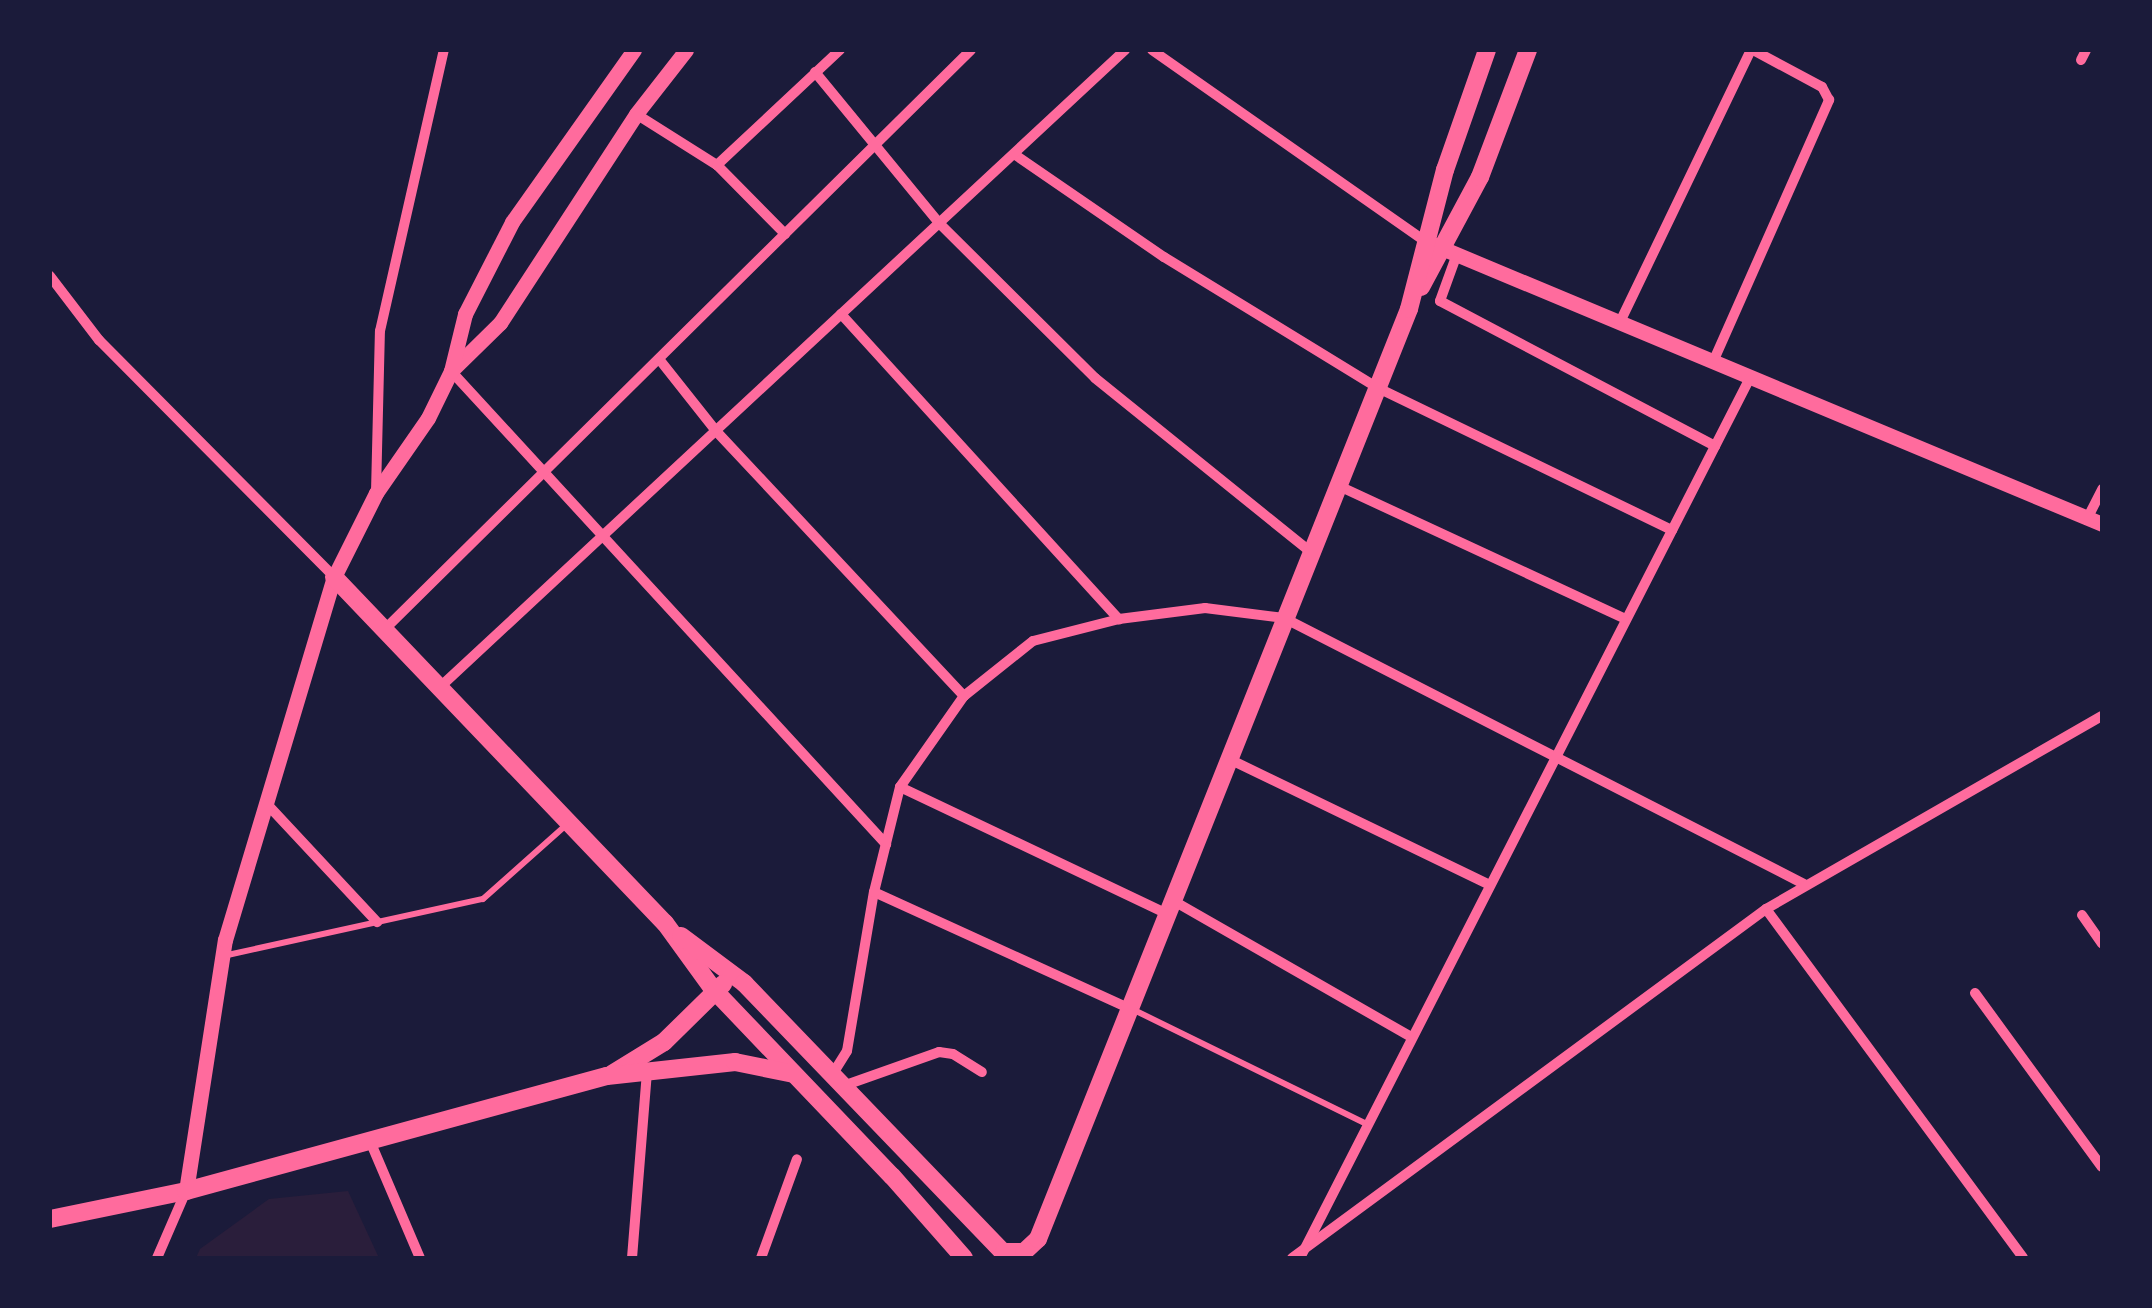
<!DOCTYPE html>
<html>
<head>
<meta charset="utf-8">
<style>
	body { margin:0 }
	#map { position:relative; width:2152px; height:1308px; overflow:hidden; background:#1b1b3a; font-family:"Sofia Sans Condensed",sans-serif }
	div>[style] { position:absolute }
	.green>* { inset:0; background:#2a1e3b }
	.service>* { height:6px; margin:-3px; padding:0 3px; transform-origin:3px; border-radius:3px; background:#ff6b9d }
	.minor>* { height:10px; margin:-5px; padding:0 5px; transform-origin:5px; border-radius:5px; background:#ff6b9d }
	.tertiary>* { height:15px; margin:-7.5px; padding:0 7.5px; transform-origin:7.5px; border-radius:7.5px; background:#ff6b9d }
	.secondary>* { height:18px; margin:-9px; padding:0 9px; transform-origin:9px; border-radius:9px; background:#ff6b9d }
	span { translate:-50% -50%; white-space:nowrap; text-align:center; line-height:1.15; -webkit-text-stroke:10px #1b1b3a; paint-order:stroke }
	.frame { position:absolute; inset:0; border:52px solid #1b1b3a; pointer-events:none }
</style>
</head>
<body>
<div id="map">
	<div class="green">
		<i style="clip-path:polygon(348px 1191px,379px 1258px,196px 1258px,200px 1249px,269px 1199px)"></i>
	</div>
	<div class="service">
		<i style="left:223px;top:956px;width:266px;rotate:-12.4deg"></i>
		<i style="left:483px;top:899px;width:111px;rotate:-41.7deg"></i>
		<i style="left:1134px;top:1010px;width:259px;rotate:26.1deg"></i>
	</div>
	<div class="minor">
		<i style="left:1152px;top:50px;width:335px;rotate:35deg"></i>
		<i style="left:2081px;top:60px;width:11px;rotate:-63deg"></i>
		<i style="left:815px;top:72px;width:195px;rotate:50.6deg"></i>
		<i style="left:939px;top:223px;width:220px;rotate:44.8deg"></i>
		<i style="left:1095px;top:378px;width:279px;rotate:38.9deg"></i>
		<i style="left:636px;top:114px;width:96px;rotate:32.2deg"></i>
		<i style="left:717px;top:165px;width:97px;rotate:45.4deg"></i>
		<i style="left:1014px;top:154px;width:182px;rotate:34.5deg"></i>
		<i style="left:1164px;top:257px;width:249px;rotate:31.5deg"></i>
		<i style="left:1376px;top:387px;width:329px;rotate:25.8deg"></i>
		<i style="left:717px;top:165px;width:168px;rotate:-43.1deg"></i>
		<i style="left:1457px;top:254px;width:50px;rotate:109.9deg"></i>
		<i style="left:1440px;top:301px;width:311px;rotate:27.8deg"></i>
		<i style="left:50px;top:276px;width:81px;rotate:52.6deg"></i>
		<i style="left:99px;top:340px;width:334px;rotate:45.2deg"></i>
		<i style="left:841px;top:314px;width:413px;rotate:47.7deg"></i>
		<i style="left:1620px;top:322px;width:302px;rotate:-64.3deg"></i>
		<i style="left:659px;top:359px;width:92px;rotate:51.6deg"></i>
		<i style="left:716px;top:431px;width:363px;rotate:46.9deg"></i>
		<i style="left:1713px;top:362px;width:287px;rotate:-66.1deg"></i>
		<i style="left:1829px;top:100px;width:15px;rotate:-118deg"></i>
		<i style="left:1822px;top:87px;width:78px;rotate:-151.8deg"></i>
		<i style="left:451px;top:371px;width:643px;rotate:47.4deg"></i>
		<i style="left:1339px;top:486px;width:316px;rotate:24.9deg"></i>
		<i style="left:376px;top:492px;width:161px;rotate:-88.6deg"></i>
		<i style="left:380px;top:331px;width:288px;rotate:-77.2deg"></i>
		<i style="left:2087px;top:519px;width:34px;rotate:-63deg"></i>
		<i style="left:384px;top:630px;width:825px;rotate:-44.66deg"></i>
		<i style="left:439px;top:688px;width:937px;rotate:-42.92deg"></i>
		<i style="left:1227px;top:758px;width:292px;rotate:25.8deg"></i>
		<i style="left:900px;top:787px;width:296px;rotate:25.4deg"></i>
		<i style="left:266px;top:803px;width:163px;rotate:47deg"></i>
		<i style="left:874px;top:892px;width:282px;rotate:24.5deg"></i>
		<i style="left:1172px;top:900px;width:275px;rotate:29.8deg"></i>
		<i style="left:1766px;top:909px;width:433px;rotate:53.6deg"></i>
		<i style="left:2082px;top:915px;width:35px;rotate:55deg"></i>
		<i style="left:1975px;top:993px;width:215px;rotate:53.9deg"></i>
		<i style="left:832px;top:1075px;width:28px;rotate:-58deg"></i>
		<i style="left:847px;top:1051px;width:161px;rotate:-80.4deg"></i>
		<i style="left:874px;top:892px;width:108px;rotate:-76.1deg"></i>
		<i style="left:900px;top:787px;width:111px;rotate:-54.9deg"></i>
		<i style="left:964px;top:696px;width:88px;rotate:-38.6deg"></i>
		<i style="left:1033px;top:641px;width:89px;rotate:-14.3deg"></i>
		<i style="left:1119px;top:619px;width:87px;rotate:-7.3deg"></i>
		<i style="left:1205px;top:608px;width:80px;rotate:7.2deg"></i>
		<i style="left:1284px;top:618px;width:584px;rotate:27.09deg"></i>
		<i style="left:843px;top:1086px;width:102px;rotate:-19.5deg"></i>
		<i style="left:939px;top:1052px;width:14px;rotate:8deg"></i>
		<i style="left:953px;top:1054px;width:34px;rotate:32deg"></i>
		<i style="left:370px;top:1141px;width:127px;rotate:66.9deg"></i>
		<i style="left:157px;top:1258px;width:73px;rotate:-66.6deg"></i>
		<i style="left:632px;top:1258px;width:187px;rotate:-85.4deg"></i>
		<i style="left:761px;top:1258px;width:105px;rotate:-70deg"></i>
		<i style="left:1292px;top:1258px;width:589px;rotate:-36.36deg"></i>
		<i style="left:1766px;top:909px;width:387px;rotate:-29.9deg"></i>
		<i style="left:1300px;top:1258px;width:988px;rotate:-62.92deg"></i>
	</div>
	<div class="tertiary">
		<i style="left:1432px;top:244px;width:726px;rotate:22.68deg"></i>
		<i style="left:451px;top:371px;width:69px;rotate:-44.4deg"></i>
		<i style="left:500px;top:323px;width:249px;rotate:-56.9deg"></i>
		<i style="left:636px;top:114px;width:81px;rotate:-52deg"></i>
		<i style="left:186px;top:1191px;width:254px;rotate:-81.2deg"></i>
		<i style="left:225px;top:940px;width:379px;rotate:-73.3deg"></i>
		<i style="left:334px;top:577px;width:94px;rotate:-63.4deg"></i>
		<i style="left:376px;top:493px;width:91px;rotate:-55.3deg"></i>
		<i style="left:428px;top:418px;width:52px;rotate:-63.9deg"></i>
		<i style="left:451px;top:371px;width:59px;rotate:-76.2deg"></i>
		<i style="left:465px;top:314px;width:103px;rotate:-62.9deg"></i>
		<i style="left:512px;top:222px;width:211px;rotate:-54.7deg"></i>
	</div>
	<div class="secondary">
		<i style="left:1421px;top:287px;width:125px;rotate:-61.8deg"></i>
		<i style="left:1480px;top:177px;width:136px;rotate:-69.3deg"></i>
		<i style="left:334px;top:577px;width:479px;rotate:46.3deg"></i>
		<i style="left:665px;top:923px;width:82px;rotate:54deg"></i>
		<i style="left:713px;top:989px;width:259px;rotate:46.3deg"></i>
		<i style="left:892px;top:1176px;width:109px;rotate:48.7deg"></i>
		<i style="left:681px;top:936px;width:79px;rotate:36.7deg"></i>
		<i style="left:744px;top:983px;width:382px;rotate:46.1deg"></i>
		<i style="left:612px;top:1074px;width:61px;rotate:-31.6deg"></i>
		<i style="left:664px;top:1042px;width:83px;rotate:-44.5deg"></i>
		<i style="left:50px;top:1219px;width:139px;rotate:-11.6deg"></i>
		<i style="left:186px;top:1191px;width:436px;rotate:-15.3deg"></i>
		<i style="left:607px;top:1076px;width:129px;rotate:-6.2deg"></i>
		<i style="left:735px;top:1062px;width:60px;rotate:11.5deg"></i>
		<i style="left:1004px;top:1252px;width:20px"></i>
		<i style="left:1024px;top:1252px;width:19px;rotate:-43deg"></i>
		<i style="left:1038px;top:1239px;width:1001px;rotate:-68.25deg"></i>
		<i style="left:1409px;top:309px;width:144px;rotate:-75.5deg"></i>
		<i style="left:1445px;top:170px;width:127px;rotate:-70.7deg"></i>
	</div>
	<div class="frame"></div>
</div>
</body>
</html>
